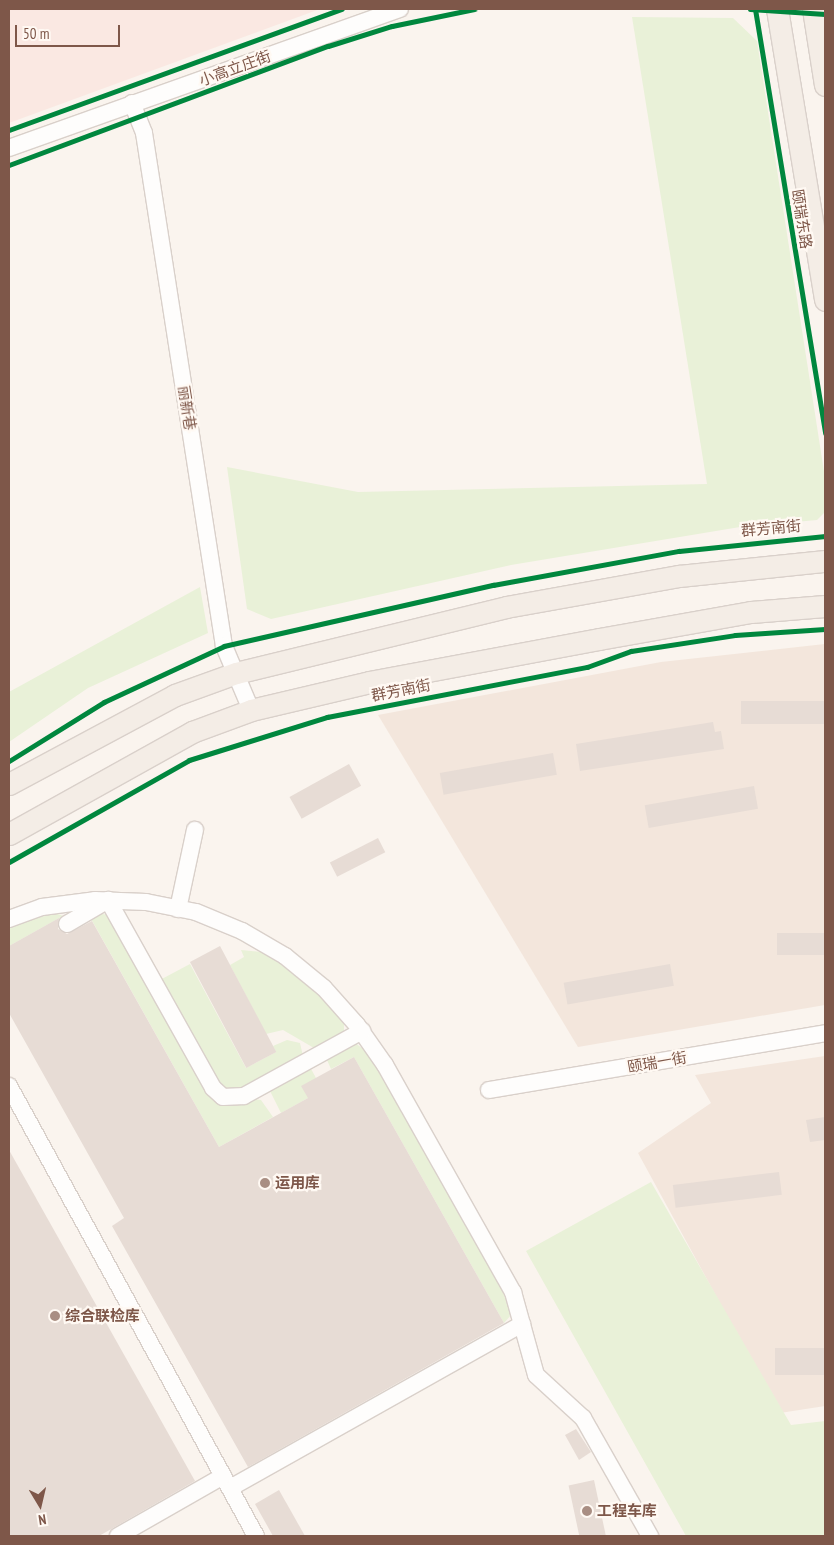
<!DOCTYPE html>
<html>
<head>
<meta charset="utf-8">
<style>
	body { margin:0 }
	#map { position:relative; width:834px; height:1545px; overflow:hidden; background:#faf4ee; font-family:"PT Sans Narrow","Noto Sans SC",sans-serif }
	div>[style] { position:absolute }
	.residential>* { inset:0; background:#f3e6dc }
	.commercial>* { inset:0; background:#fae8e2 }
	.green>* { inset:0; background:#e9f1d8 }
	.building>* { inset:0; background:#e7dcd5; transform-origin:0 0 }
	.roads { filter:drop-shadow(1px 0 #d9d0ca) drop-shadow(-1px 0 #d9d0ca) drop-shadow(0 1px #d9d0ca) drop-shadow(0 -1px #d9d0ca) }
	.minor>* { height:16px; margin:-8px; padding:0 8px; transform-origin:8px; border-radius:8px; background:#fefdfc }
	.major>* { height:21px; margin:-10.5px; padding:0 10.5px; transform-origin:10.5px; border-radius:10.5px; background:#f4ede6 }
	.cycleway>* { height:5px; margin:-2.5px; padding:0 2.5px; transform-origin:2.5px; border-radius:2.5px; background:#00873e }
	.dots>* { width:14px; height:14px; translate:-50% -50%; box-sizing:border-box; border:2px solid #fff9f3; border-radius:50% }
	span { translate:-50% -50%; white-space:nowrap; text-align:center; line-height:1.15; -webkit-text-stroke:4.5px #fff9f3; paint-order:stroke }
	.street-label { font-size:15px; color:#7e5749 }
	.poi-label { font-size:15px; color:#7e5749; font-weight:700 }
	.left { translate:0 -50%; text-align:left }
	.frame { position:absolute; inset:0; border:10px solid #7e5749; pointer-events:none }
	.north { position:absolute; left:15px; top:1480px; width:50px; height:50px; -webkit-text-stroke:4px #fff9f3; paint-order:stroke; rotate:171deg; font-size:14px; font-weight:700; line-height:20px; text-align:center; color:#7e5749 }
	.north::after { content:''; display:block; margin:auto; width:18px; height:22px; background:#7e5749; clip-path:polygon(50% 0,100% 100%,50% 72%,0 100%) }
	.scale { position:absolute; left:15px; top:25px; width:105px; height:22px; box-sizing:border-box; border:2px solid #7e5749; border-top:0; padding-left:6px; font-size:15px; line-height:18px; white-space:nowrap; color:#7e5749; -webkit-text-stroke:4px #fff9f3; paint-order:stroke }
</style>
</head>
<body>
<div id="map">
	<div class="residential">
		<i style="clip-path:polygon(825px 644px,825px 1005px,578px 1047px,378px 715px,661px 662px)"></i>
		<i style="clip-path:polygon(825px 1056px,825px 1406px,780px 1413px,638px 1153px,711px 1103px,695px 1075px)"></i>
	</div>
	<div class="commercial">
		<i style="clip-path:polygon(9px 9px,320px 9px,9px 123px)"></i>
	</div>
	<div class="green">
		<i style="clip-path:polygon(632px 17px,733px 18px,757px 41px,825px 478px,825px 512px,817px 520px,740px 527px,511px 565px,271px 619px,247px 609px,227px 467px,358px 492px,707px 484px)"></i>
		<i style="clip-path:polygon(200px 587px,208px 633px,88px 688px,9px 742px,9px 692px)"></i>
		<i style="clip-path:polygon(55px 913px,66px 917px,64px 923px,61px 917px,9px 946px,9px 926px)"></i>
		<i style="clip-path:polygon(97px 913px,108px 915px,209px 1092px,261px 1100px,273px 1117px,219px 1147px,90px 917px)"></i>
		<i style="clip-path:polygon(241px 950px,272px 953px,305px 978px,344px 1019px,344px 1032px,314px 1048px,283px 1030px,266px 1034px,230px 965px,244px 957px)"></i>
		<i style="clip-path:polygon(190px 964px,246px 1068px,276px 1052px,273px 1046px,287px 1040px,300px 1043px,303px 1056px,252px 1087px,225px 1093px,158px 981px)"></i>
		<i style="clip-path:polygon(354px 1042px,372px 1056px,503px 1292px,511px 1315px,504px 1323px,354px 1057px,331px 1069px,327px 1060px)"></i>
		<i style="clip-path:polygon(310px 1067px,316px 1078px,308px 1098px,281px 1113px,270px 1091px)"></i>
		<i style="clip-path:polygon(651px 1182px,791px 1425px,825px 1421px,825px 1536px,686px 1536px,526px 1251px)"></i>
	</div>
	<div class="building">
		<i style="left:825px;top:701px;width:23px;height:84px;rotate:90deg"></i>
		<i style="clip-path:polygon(713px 722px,715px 732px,721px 731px,724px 749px,580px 771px,576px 744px)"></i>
		<i style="left:553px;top:753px;width:22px;height:115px;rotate:80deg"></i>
		<i style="left:349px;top:764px;width:25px;height:68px;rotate:61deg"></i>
		<i style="left:754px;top:786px;width:23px;height:111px;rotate:80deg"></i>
		<i style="left:378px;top:838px;width:16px;height:54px;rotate:63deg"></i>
		<i style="clip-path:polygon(59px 918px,58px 929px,67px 934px,92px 921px,219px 1147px,308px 1098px,301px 1086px,354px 1057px,504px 1323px,248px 1467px,112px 1226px,124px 1218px,9px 1013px,9px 946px)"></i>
		<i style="left:825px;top:933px;width:22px;height:48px;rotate:90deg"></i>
		<i style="left:220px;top:946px;width:120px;height:34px;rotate:62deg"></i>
		<i style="left:670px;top:964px;width:22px;height:108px;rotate:80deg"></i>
		<i style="clip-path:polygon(825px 1117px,825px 1140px,810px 1142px,806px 1120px)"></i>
		<i style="clip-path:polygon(9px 1150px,195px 1481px,99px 1536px,9px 1536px)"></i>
		<i style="left:779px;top:1172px;width:23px;height:107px;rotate:83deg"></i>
		<i style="left:825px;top:1348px;width:27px;height:50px;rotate:90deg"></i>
		<i style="clip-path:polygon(576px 1429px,591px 1452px,579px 1460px,565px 1435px)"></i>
		<i style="left:594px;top:1480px;width:57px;height:26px;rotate:78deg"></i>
		<i style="clip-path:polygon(279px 1490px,305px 1536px,273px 1536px,255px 1504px)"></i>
	</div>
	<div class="roads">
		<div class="minor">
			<i style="left:132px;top:103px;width:32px;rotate:68deg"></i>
			<i style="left:144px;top:133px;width:519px;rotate:81.14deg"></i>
			<i style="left:224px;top:646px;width:69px;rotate:67.1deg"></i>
			<i style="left:9px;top:148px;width:415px;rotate:-19.6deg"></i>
			<i style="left:178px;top:909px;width:81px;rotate:-77.9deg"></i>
			<i style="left:9px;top:919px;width:35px;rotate:-20deg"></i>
			<i style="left:42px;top:907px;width:53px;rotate:-7.5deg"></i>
			<i style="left:95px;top:900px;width:51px;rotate:2.2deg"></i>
			<i style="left:146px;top:902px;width:51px;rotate:11.3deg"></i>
			<i style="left:196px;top:912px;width:50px;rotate:22.4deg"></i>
			<i style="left:242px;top:931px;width:50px;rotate:30.2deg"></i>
			<i style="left:285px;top:956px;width:50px;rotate:39.4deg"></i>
			<i style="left:324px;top:988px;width:50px;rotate:48.3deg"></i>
			<i style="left:357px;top:1025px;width:49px;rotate:55deg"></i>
			<i style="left:385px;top:1065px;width:261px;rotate:60.6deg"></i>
			<i style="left:513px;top:1292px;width:86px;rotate:74.5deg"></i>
			<i style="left:536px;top:1375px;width:64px;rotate:42.5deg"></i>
			<i style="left:583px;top:1418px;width:136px;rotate:60.4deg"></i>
			<i style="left:67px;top:924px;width:48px;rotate:-30.3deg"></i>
			<i style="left:108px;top:900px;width:215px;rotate:60.8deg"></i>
			<i style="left:213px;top:1088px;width:13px;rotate:42deg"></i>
			<i style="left:223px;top:1097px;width:21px;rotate:-3deg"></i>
			<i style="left:244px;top:1096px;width:135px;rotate:-28.8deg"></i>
			<i style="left:9px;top:1086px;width:513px;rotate:61.24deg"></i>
			<i style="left:489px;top:1090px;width:341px;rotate:-9.6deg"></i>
			<i style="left:230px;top:1488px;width:335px;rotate:-29.3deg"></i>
			<i style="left:118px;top:1536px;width:121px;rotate:-29.7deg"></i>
		</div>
		<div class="major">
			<i style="left:777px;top:9px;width:295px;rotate:80.6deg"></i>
			<i style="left:813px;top:9px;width:77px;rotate:81deg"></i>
			<i style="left:9px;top:784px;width:188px;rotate:-28.2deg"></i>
			<i style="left:175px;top:695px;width:65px;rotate:-19.8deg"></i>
			<i style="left:236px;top:673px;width:278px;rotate:-13.7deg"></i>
			<i style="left:506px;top:607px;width:176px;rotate:-10.2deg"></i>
			<i style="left:679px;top:576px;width:147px;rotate:-5.9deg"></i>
			<i style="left:9px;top:834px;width:210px;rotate:-29.1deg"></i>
			<i style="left:192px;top:732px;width:63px;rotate:-20.4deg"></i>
			<i style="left:251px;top:710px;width:121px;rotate:-13.3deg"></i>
			<i style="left:369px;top:682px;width:234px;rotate:-10.6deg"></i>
			<i style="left:599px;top:639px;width:154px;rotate:-10.1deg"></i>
			<i style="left:751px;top:612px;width:74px;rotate:-4.6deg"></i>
		</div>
	</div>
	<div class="cycleway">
		<i style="left:750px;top:9px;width:75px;rotate:3.8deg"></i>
		<i style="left:755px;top:9px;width:430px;rotate:80.6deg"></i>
		<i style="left:9px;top:130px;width:354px;rotate:-20deg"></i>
		<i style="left:9px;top:165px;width:340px;rotate:-20.5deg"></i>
		<i style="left:328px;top:46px;width:67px;rotate:-17.4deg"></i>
		<i style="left:392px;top:26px;width:84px;rotate:-11.7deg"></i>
		<i style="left:9px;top:761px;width:112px;rotate:-31.8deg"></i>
		<i style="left:104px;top:702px;width:132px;rotate:-25deg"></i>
		<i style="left:224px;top:646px;width:276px;rotate:-12.8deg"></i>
		<i style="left:493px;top:585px;width:189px;rotate:-10.4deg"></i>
		<i style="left:679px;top:551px;width:147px;rotate:-5.9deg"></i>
		<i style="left:9px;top:862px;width:207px;rotate:-29.5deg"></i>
		<i style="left:189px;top:760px;width:145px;rotate:-17.3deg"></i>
		<i style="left:327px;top:717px;width:265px;rotate:-10.9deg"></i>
		<i style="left:587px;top:667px;width:47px;rotate:-20deg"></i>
		<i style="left:631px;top:651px;width:105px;rotate:-8.7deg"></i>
		<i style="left:735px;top:635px;width:90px;rotate:-3.8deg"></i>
	</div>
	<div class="dots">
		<i style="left:265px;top:1183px;background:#a98e83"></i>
		<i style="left:55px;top:1316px;background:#a98e83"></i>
		<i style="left:587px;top:1511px;background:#a98e83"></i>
	</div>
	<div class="street-label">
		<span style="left:235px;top:68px;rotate:-20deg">小高立庄街</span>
		<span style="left:802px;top:219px;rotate:81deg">颐瑞东路</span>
		<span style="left:187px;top:408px;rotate:81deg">丽新巷</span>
		<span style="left:771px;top:528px;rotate:-5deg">群芳南街</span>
		<span style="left:401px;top:690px;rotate:-11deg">群芳南街</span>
		<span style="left:657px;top:1062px;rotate:-10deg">颐瑞一街</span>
	</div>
	<div class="poi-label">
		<span class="left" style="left:275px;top:1183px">运用库</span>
		<span class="left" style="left:65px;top:1316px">综合联检库</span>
		<span class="left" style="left:597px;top:1511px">工程车库</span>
	</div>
	<div class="frame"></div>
	<div class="north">N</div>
	<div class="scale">50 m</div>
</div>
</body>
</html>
